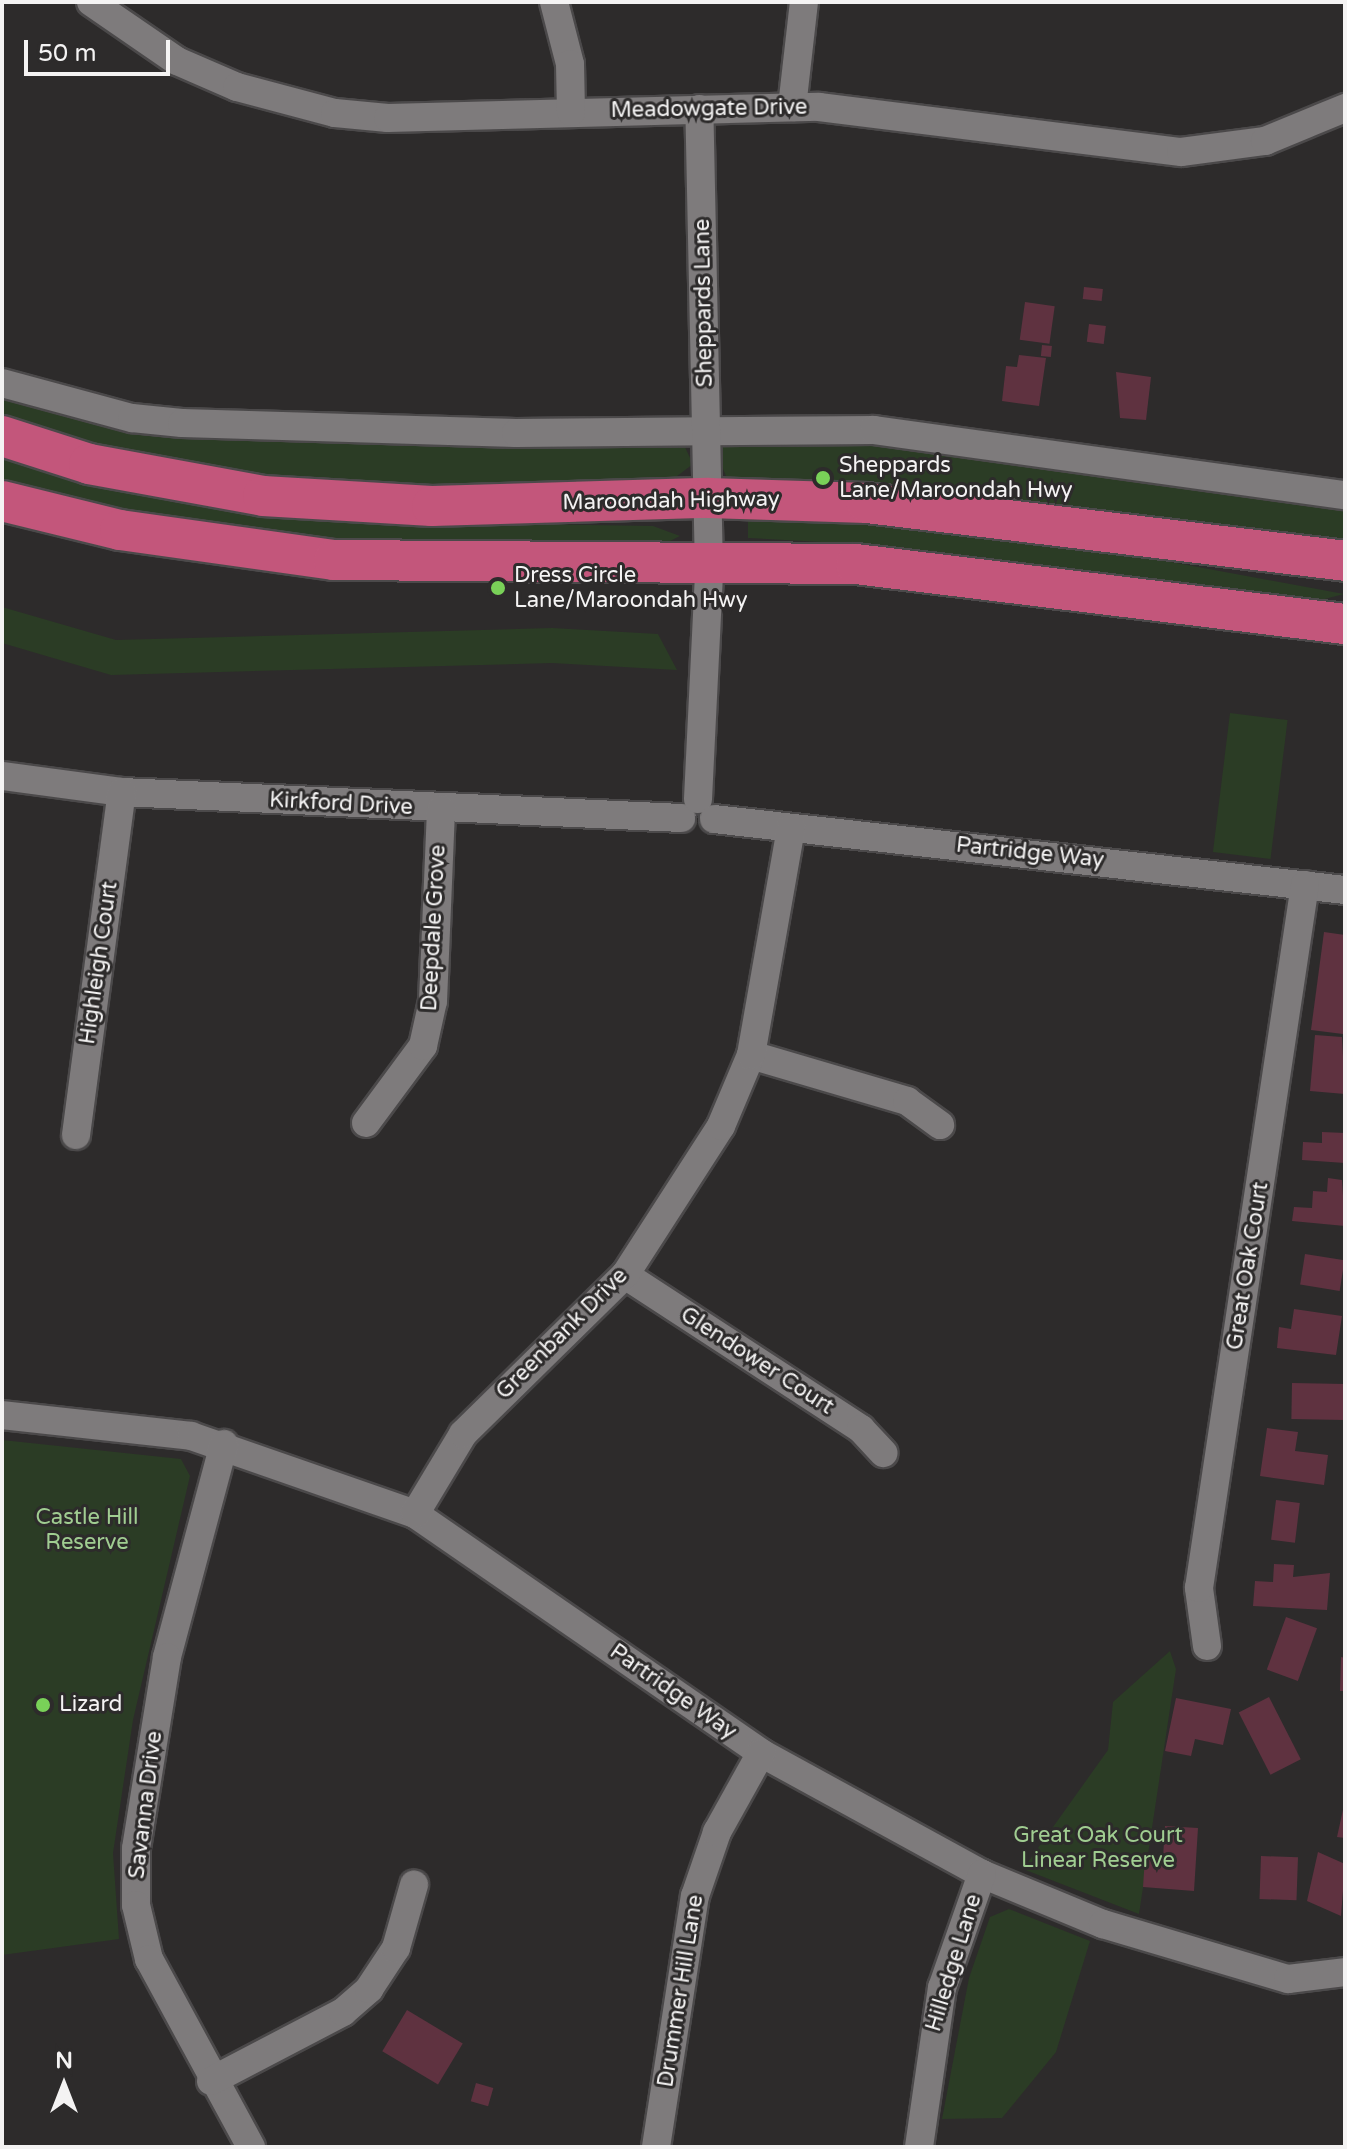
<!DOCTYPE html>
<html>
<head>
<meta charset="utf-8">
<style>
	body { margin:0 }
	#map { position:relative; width:1347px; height:2149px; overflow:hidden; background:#2d2b2b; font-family:"Varela Round",sans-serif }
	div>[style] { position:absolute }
	.green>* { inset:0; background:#2b3c25; transform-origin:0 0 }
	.building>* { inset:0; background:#5f3240; transform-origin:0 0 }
	.roads { filter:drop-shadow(2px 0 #4b494a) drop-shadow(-2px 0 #4b494a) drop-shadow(0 2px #4b494a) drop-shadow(0 -2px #4b494a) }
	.minor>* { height:28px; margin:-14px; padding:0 14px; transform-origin:14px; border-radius:14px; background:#7e7b7c }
	.highway>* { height:40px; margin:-20px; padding:0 20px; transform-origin:20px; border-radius:20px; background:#c3567b }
	.dots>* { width:22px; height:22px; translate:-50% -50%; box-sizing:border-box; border:4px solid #2d2b2b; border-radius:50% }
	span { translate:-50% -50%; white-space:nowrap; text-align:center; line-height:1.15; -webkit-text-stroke:6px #2d2b2b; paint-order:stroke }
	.street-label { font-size:22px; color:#f4f3f3 }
	.poi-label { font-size:22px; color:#f4f3f3 }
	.left { translate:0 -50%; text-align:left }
	.park-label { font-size:22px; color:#a0cd91 }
	.frame { position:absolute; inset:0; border:4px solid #f4f3f3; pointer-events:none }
	.north { position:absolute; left:24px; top:2045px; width:80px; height:80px; -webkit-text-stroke:6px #2d2b2b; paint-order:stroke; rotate:0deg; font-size:22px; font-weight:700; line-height:32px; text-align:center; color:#f4f3f3 }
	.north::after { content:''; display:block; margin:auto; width:28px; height:36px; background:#f4f3f3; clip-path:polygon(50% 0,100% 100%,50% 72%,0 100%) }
	.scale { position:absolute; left:24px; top:40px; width:146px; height:36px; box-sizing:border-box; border:4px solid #f4f3f3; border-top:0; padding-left:10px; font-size:24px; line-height:28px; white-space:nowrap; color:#f4f3f3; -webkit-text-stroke:6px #2d2b2b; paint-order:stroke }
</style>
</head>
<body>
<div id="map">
	<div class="green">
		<i style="clip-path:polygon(2px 392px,145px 431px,683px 443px,693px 464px,668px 483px,367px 490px,145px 460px,2px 417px)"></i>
		<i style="clip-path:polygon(836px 435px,1345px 505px,1345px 546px,739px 483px,726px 476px,718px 457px,721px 445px)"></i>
		<i style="clip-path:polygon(2px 453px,463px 523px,653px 526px,680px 536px,666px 543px,265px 541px,2px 489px)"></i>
		<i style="clip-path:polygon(803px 516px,1069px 543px,1344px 594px,1317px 601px,858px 544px,748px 538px,748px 520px)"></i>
		<i style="clip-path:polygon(2px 607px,116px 640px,552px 628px,658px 634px,677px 670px,552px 663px,111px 675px,2px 643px)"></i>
		<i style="left:1230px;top:713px;width:58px;height:140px;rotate:7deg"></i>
		<i style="clip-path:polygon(2px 1440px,181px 1459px,190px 1476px,133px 1720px,113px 1853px,119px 1939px,2px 1955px)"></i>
		<i style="clip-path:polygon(1170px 1651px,1176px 1669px,1139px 1914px,1023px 1869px,1108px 1750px,1113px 1702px)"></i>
		<i style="clip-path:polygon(1009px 1909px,1090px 1941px,1056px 2052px,1002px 2118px,942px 2119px,969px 1978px,990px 1917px)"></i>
	</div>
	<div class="building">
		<i style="left:1084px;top:287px;width:19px;height:12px;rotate:6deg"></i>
		<i style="left:1025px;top:302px;width:30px;height:38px;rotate:8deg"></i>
		<i style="left:1089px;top:324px;width:17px;height:18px;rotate:7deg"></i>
		<i style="left:1042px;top:345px;width:10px;height:11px;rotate:6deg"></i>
		<i style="clip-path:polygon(1019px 355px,1046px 358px,1039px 406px,1002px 401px,1006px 366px,1017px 367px)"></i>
		<i style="clip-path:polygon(1116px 372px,1151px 377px,1146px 420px,1120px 418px)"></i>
		<i style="clip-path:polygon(1324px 932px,1345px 935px,1343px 1034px,1311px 1030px)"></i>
		<i style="clip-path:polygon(1315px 1035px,1342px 1037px,1345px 1094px,1310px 1091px)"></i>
		<i style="clip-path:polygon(1322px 1132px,1345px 1133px,1345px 1163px,1302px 1160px,1303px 1142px,1322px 1143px)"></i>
		<i style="clip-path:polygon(1328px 1178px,1342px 1180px,1345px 1226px,1292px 1221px,1294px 1207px,1312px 1208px,1313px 1191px,1327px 1192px)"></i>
		<i style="left:1305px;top:1254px;width:40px;height:31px;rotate:9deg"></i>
		<i style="clip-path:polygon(1294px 1309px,1342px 1316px,1336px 1355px,1277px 1348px,1279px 1327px,1291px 1329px)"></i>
		<i style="left:1292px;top:1383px;width:53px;height:36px;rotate:1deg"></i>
		<i style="clip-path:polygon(1267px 1428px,1298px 1432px,1295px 1451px,1328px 1455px,1324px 1485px,1260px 1476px)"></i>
		<i style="left:1276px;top:1500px;width:24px;height:40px;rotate:7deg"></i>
		<i style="clip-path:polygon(1274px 1564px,1294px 1565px,1293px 1577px,1330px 1573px,1327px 1610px,1253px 1606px,1255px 1581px,1273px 1582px)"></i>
		<i style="left:1286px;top:1617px;width:33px;height:56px;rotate:20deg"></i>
		<i style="clip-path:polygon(1341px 1657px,1345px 1658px,1345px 1691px,1340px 1691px)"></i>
		<i style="left:1269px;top:1697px;width:70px;height:34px;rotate:63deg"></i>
		<i style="clip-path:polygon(1176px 1698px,1231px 1709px,1223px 1745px,1195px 1739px,1191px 1756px,1165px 1751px)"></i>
		<i style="clip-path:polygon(1344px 1805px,1345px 1805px,1345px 1838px,1337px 1837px)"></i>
		<i style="clip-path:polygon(1165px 1826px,1198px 1828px,1194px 1891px,1143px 1887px,1145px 1857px,1163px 1858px)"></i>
		<i style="clip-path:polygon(1318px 1852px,1345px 1864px,1341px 1916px,1307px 1901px)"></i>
		<i style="left:1261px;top:1856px;width:37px;height:43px;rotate:2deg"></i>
		<i style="left:407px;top:2010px;width:65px;height:48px;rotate:31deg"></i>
		<i style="left:476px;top:2083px;width:18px;height:19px;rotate:16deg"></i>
	</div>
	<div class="roads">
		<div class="minor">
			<i style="left:91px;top:2px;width:104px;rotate:34.5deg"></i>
			<i style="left:177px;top:61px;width:65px;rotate:23.4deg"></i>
			<i style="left:237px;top:87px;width:101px;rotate:14.9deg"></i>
			<i style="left:335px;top:113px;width:53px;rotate:5.4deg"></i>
			<i style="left:388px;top:118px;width:431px;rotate:-1.5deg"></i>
			<i style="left:819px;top:107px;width:365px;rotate:7.1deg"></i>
			<i style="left:1181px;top:152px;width:85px;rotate:-7.5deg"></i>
			<i style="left:1265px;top:141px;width:87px;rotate:-22.4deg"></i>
			<i style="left:554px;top:2px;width:64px;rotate:75.5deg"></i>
			<i style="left:570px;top:64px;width:48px;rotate:88.8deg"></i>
			<i style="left:792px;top:107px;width:106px;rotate:-83.5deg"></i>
			<i style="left:2px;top:383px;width:135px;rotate:15.1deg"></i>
			<i style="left:132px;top:418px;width:50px;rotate:5.7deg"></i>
			<i style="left:182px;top:423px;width:334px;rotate:1.7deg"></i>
			<i style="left:516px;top:433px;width:358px;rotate:-0.5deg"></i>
			<i style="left:874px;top:430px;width:475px;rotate:7.9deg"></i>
			<i style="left:2px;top:776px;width:121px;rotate:7.6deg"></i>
			<i style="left:122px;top:792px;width:560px;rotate:2.66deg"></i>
			<i style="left:698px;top:799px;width:228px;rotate:-87.2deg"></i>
			<i style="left:709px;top:571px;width:462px;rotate:-91.2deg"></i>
			<i style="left:714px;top:819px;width:635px;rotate:6.42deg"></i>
			<i style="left:751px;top:1055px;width:163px;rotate:16.4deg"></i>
			<i style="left:907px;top:1101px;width:41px;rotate:36deg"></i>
			<i style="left:366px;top:1123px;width:96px;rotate:-53.5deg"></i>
			<i style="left:423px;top:1046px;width:46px;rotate:-77.5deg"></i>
			<i style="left:433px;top:1001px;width:192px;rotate:-87.6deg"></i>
			<i style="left:76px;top:1135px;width:346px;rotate:-82.4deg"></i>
			<i style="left:625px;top:1275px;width:282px;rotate:33.1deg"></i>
			<i style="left:861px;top:1429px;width:33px;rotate:47deg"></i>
			<i style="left:2px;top:1415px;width:190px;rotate:6.3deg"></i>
			<i style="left:191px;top:1436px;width:237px;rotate:19.2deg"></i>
			<i style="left:415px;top:1514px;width:421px;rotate:34.6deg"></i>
			<i style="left:761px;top:1753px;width:252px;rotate:28.7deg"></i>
			<i style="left:982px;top:1874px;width:131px;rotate:22.5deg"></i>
			<i style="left:1103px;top:1924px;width:193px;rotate:16.6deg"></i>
			<i style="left:1288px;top:1979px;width:57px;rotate:-7deg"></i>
			<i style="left:224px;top:1444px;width:220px;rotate:105deg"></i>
			<i style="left:167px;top:1657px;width:194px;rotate:99.2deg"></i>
			<i style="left:136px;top:1849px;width:56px;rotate:90deg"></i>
			<i style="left:136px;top:1905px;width:56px;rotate:76.5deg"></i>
			<i style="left:149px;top:1959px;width:214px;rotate:61.5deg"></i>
			<i style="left:415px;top:1514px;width:93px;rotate:-59deg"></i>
			<i style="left:463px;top:1434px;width:227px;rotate:-44.5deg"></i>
			<i style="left:625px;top:1275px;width:177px;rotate:-57.2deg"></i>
			<i style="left:721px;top:1126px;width:77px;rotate:-67.1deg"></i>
			<i style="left:751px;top:1055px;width:230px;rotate:-80deg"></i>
			<i style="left:1207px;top:1646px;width:59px;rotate:-97.9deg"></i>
			<i style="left:1199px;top:1588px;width:711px;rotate:-81.43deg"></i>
			<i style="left:211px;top:2081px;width:149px;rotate:-27.6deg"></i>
			<i style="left:343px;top:2012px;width:35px;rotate:-41deg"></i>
			<i style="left:369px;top:1989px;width:49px;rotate:-56.6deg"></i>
			<i style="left:396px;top:1948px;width:66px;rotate:-74.1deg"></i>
			<i style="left:656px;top:2147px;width:254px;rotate:-81.2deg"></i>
			<i style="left:695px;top:1896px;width:68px;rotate:-71deg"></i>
			<i style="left:717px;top:1832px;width:90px;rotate:-60.9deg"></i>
			<i style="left:919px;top:2147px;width:161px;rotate:-81.8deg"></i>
			<i style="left:942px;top:1988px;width:121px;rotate:-70.7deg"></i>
		</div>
		<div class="highway">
			<i style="left:2px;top:436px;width:91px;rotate:17.8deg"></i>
			<i style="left:89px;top:464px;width:177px;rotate:10.4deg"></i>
			<i style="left:263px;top:496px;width:169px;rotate:3.4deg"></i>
			<i style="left:432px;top:506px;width:276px;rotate:-1.7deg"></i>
			<i style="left:708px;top:498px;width:159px;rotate:1.8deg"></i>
			<i style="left:867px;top:503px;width:482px;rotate:6.9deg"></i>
			<i style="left:2px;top:501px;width:122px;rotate:13.8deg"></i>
			<i style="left:120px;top:530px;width:216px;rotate:8deg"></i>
			<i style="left:334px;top:560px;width:522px;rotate:0.44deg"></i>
			<i style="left:856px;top:564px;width:493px;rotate:7deg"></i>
		</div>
	</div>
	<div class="dots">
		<i style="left:823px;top:478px;background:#79d158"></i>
		<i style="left:498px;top:588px;background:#79d158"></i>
		<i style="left:43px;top:1705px;background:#79d158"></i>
	</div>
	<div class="street-label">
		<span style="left:709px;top:109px;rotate:-1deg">Meadowgate Drive</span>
		<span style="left:704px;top:303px;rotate:-91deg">Sheppards Lane</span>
		<span style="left:671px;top:501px;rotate:-1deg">Maroondah Highway</span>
		<span style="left:341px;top:804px;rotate:3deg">Kirkford Drive</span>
		<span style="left:1030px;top:853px;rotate:6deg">Partridge Way</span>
		<span style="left:434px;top:928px;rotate:-87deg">Deepdale Grove</span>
		<span style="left:99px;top:963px;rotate:-82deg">Highleigh Court</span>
		<span style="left:1248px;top:1266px;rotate:-81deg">Great Oak Court</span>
		<span style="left:562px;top:1334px;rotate:-45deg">Greenbank Drive</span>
		<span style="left:757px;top:1361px;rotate:33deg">Glendower Court</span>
		<span style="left:673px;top:1692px;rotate:35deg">Partridge Way</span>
		<span style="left:146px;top:1805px;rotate:-83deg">Savanna Drive</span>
		<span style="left:954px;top:1963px;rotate:-73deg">Hilledge Lane</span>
		<span style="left:681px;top:1991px;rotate:-81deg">Drummer Hill Lane</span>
	</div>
	<div class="poi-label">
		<span class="left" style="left:839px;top:478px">Sheppards<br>Lane/Maroondah Hwy</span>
		<span class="left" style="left:514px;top:588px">Dress Circle<br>Lane/Maroondah Hwy</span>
		<span class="left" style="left:59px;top:1705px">Lizard</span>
	</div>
	<div class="park-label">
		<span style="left:87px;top:1530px">Castle Hill<br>Reserve</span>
		<span style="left:1098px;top:1848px">Great Oak Court<br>Linear Reserve</span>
	</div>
	<div class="frame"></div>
	<div class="north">N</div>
	<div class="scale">50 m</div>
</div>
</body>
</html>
